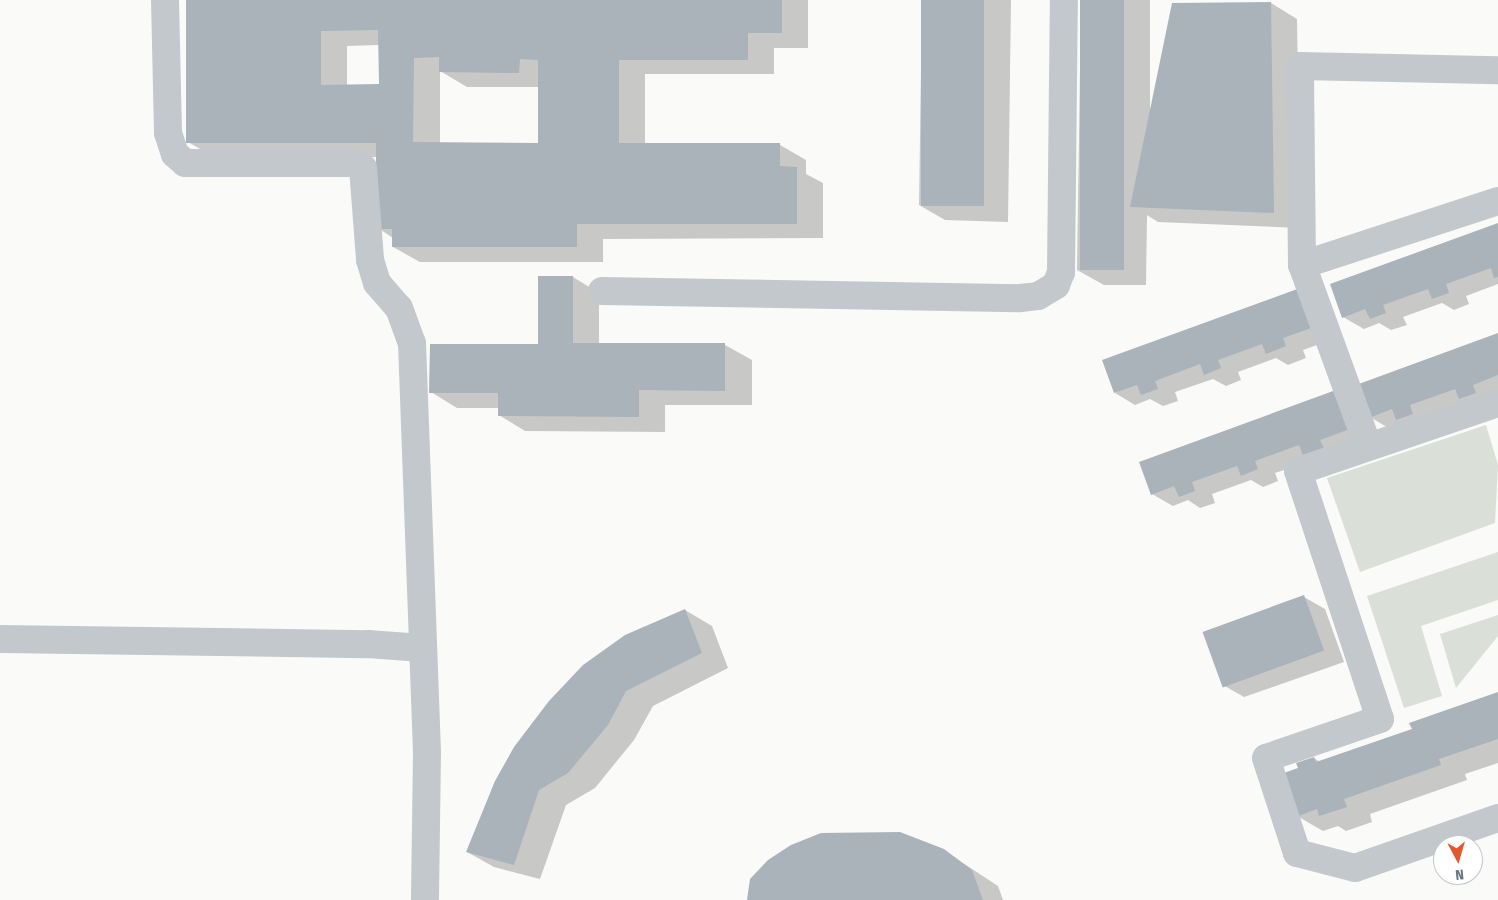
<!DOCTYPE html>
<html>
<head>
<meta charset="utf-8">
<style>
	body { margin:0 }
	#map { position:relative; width:1498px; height:900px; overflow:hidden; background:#fafaf8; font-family:"Fira Sans Condensed",sans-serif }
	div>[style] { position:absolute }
	.green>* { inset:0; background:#dadfd7 }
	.shadow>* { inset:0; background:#0003 }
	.building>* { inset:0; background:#aab3b9; transform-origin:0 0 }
	.minor>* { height:28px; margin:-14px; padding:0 14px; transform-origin:14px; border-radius:14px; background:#c3c8cc }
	span { translate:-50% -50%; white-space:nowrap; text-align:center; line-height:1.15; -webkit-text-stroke:5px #fff; paint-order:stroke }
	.north { position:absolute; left:1433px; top:835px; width:50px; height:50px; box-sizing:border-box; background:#fff; border:1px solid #c1c8cd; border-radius:50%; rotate:174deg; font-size:14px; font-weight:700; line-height:20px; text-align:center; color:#657683 }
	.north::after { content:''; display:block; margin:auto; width:18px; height:22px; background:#e4572e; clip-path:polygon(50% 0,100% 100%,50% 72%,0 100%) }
</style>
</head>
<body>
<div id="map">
	<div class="green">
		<i style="clip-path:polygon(1486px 425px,1498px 465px,1495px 523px,1360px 572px,1327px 478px)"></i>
		<i style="clip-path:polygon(1498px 552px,1498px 600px,1421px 626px,1442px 696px,1404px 708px,1367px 596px)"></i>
		<i style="clip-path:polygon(1498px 615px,1498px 636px,1456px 688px,1440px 634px)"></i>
	</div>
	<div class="shadow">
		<i style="clip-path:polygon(evenodd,275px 0,808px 0,808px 48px,774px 48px,774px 74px,645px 74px,645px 145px,780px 145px,806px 160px,806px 174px,823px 183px,823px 238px,603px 239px,603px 262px,420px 262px,393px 247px,393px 238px,378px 228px,377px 157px,214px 157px,188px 142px,275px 0,379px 45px,380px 85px,347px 85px,347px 46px,379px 45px,275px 0,440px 71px,467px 87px,539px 87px,539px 144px,440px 143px,440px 71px)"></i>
		<i style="clip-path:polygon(922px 0,1011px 0,1008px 222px,945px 220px,919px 205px)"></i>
		<i style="clip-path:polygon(1081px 0,1150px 0,1150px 117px,1271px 3px,1297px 19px,1300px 228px,1158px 222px,1147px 215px,1146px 285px,1104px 285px,1077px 270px)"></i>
		<i style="clip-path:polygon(1498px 225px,1498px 284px,1466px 296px,1469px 304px,1454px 310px,1442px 303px,1403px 317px,1407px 325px,1391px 330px,1379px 323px,1364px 329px,1343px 317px)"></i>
		<i style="clip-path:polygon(573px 277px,599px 293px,599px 344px,725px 345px,752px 360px,752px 405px,665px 405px,665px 432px,525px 431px,499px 415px,499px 408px,457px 408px,431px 392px,540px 346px)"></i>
		<i style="clip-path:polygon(1299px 290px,1334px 339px,1303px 350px,1306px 358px,1288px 365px,1276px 358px,1238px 372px,1241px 380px,1226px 386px,1213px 379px,1175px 392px,1178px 401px,1163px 406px,1150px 399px,1135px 405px,1115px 393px)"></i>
		<i style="clip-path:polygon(1498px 335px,1498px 394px,1390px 429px,1370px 417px)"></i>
		<i style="clip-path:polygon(1336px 391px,1371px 441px,1275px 473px,1278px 481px,1263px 487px,1251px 480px,1212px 494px,1215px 503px,1200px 508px,1188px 500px,1173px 506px,1152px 494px)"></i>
		<i style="clip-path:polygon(1304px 597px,1325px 609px,1344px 662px,1244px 697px,1223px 685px)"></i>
		<i style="clip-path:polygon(685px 610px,712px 626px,728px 668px,653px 706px,634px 740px,595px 788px,566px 805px,540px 879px,494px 867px,467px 852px)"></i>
		<i style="clip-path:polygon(1498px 693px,1498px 763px,1465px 774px,1467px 780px,1370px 814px,1372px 822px,1346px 831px,1338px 826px,1323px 831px,1297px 816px,1299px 769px,1314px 758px,1320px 762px,1413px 729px)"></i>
		<i style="clip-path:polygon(943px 850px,998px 886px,1003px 900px,749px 900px)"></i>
	</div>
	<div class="building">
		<i style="clip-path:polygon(evenodd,186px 0,782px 0,782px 33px,748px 33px,748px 60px,619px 60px,619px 143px,780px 143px,780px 166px,797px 167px,797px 224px,577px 224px,577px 247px,392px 247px,392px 229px,376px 229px,376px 143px,186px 143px,186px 0,378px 30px,379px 84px,321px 85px,321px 31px,378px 30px,186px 0,439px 57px,439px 72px,519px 73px,520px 59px,538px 60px,538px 143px,413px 142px,414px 58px,439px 57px)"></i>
		<i style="left:921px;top:0;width:63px;height:206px"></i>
		<i style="left:1080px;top:0;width:44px;height:270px"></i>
		<i style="clip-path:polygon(1271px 2px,1274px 213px,1130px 207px,1172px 3px)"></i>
		<i style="clip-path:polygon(1498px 223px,1498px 277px,1494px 278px,1491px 268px,1446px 284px,1449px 293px,1432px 299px,1428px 289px,1383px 305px,1386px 313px,1370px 319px,1365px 309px,1342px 318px,1330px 284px)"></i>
		<i style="clip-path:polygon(538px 276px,573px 276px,573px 343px,725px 343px,725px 391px,639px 390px,639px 417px,498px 416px,498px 393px,429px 393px,430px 344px,538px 344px)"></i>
		<i style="clip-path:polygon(1300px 288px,1314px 327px,1283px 338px,1286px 346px,1266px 354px,1262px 344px,1218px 360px,1221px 368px,1204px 375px,1200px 364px,1155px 381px,1158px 389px,1141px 395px,1137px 385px,1114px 393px,1102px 360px)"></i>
		<i style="clip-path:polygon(1498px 333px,1498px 375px,1473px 385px,1476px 393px,1459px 399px,1455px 389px,1410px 405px,1413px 414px,1396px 420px,1392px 409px,1369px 418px,1356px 385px)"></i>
		<i style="clip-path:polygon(1336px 390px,1350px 429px,1320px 440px,1324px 448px,1303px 455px,1299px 445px,1255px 461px,1258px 469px,1241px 476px,1237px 466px,1192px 482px,1195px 491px,1179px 497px,1174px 486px,1151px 495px,1139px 462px)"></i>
		<i style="left:1304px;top:595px;width:59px;height:108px;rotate:70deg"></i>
		<i style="clip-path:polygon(685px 609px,702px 653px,626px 691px,608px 725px,568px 773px,539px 790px,514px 865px,466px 852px,495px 781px,514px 747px,549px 701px,583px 665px,625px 635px)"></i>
		<i style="clip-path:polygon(1498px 692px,1498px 739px,1439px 759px,1441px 765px,1344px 799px,1347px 807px,1319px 816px,1317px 809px,1296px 817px,1281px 774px,1298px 768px,1296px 763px,1314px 757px,1316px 762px,1412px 729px,1409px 723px)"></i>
		<i style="clip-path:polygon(900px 832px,944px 849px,972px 870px,983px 900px,747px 900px,750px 879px,768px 860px,791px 845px,821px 833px)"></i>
	</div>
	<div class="minor">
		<i style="left:165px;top:0;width:133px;rotate:88.7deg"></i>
		<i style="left:168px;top:133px;width:22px;rotate:72deg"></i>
		<i style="left:175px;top:154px;width:13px;rotate:42deg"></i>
		<i style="left:185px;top:163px;width:169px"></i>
		<i style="left:354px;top:163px;width:10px;rotate:29deg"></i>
		<i style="left:363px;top:168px;width:92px;rotate:85.6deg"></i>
		<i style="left:370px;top:260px;width:24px;rotate:73deg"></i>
		<i style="left:377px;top:283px;width:33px;rotate:49deg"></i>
		<i style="left:399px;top:308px;width:37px;rotate:70deg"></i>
		<i style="left:412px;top:343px;width:410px;rotate:87.9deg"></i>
		<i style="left:427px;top:753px;width:147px;rotate:90.8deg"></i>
		<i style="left:1302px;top:265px;width:199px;rotate:-90.6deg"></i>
		<i style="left:1300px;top:66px;width:198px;rotate:1.2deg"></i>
		<i style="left:602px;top:291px;width:418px;rotate:1deg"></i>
		<i style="left:1020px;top:298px;width:18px;rotate:-6deg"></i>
		<i style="left:1038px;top:296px;width:21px;rotate:-31deg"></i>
		<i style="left:1056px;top:285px;width:14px;rotate:-69deg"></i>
		<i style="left:1061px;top:272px;width:272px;rotate:-89.4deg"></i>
		<i style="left:1498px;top:403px;width:211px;rotate:161.2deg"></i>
		<i style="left:1298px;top:471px;width:261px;rotate:71.7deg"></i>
		<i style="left:1380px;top:719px;width:120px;rotate:161.1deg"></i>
		<i style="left:1266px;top:758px;width:100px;rotate:71.9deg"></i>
		<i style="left:1297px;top:853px;width:60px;rotate:14.5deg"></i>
		<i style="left:1355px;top:868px;width:151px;rotate:-19.3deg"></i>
		<i style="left:1368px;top:446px;width:193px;rotate:-110deg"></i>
		<i style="left:1302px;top:265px;width:206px;rotate:-18.1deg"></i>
		<i style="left:0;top:639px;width:368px;rotate:0.8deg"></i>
		<i style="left:368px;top:644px;width:54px;rotate:4.2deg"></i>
	</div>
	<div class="north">N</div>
</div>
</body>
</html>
